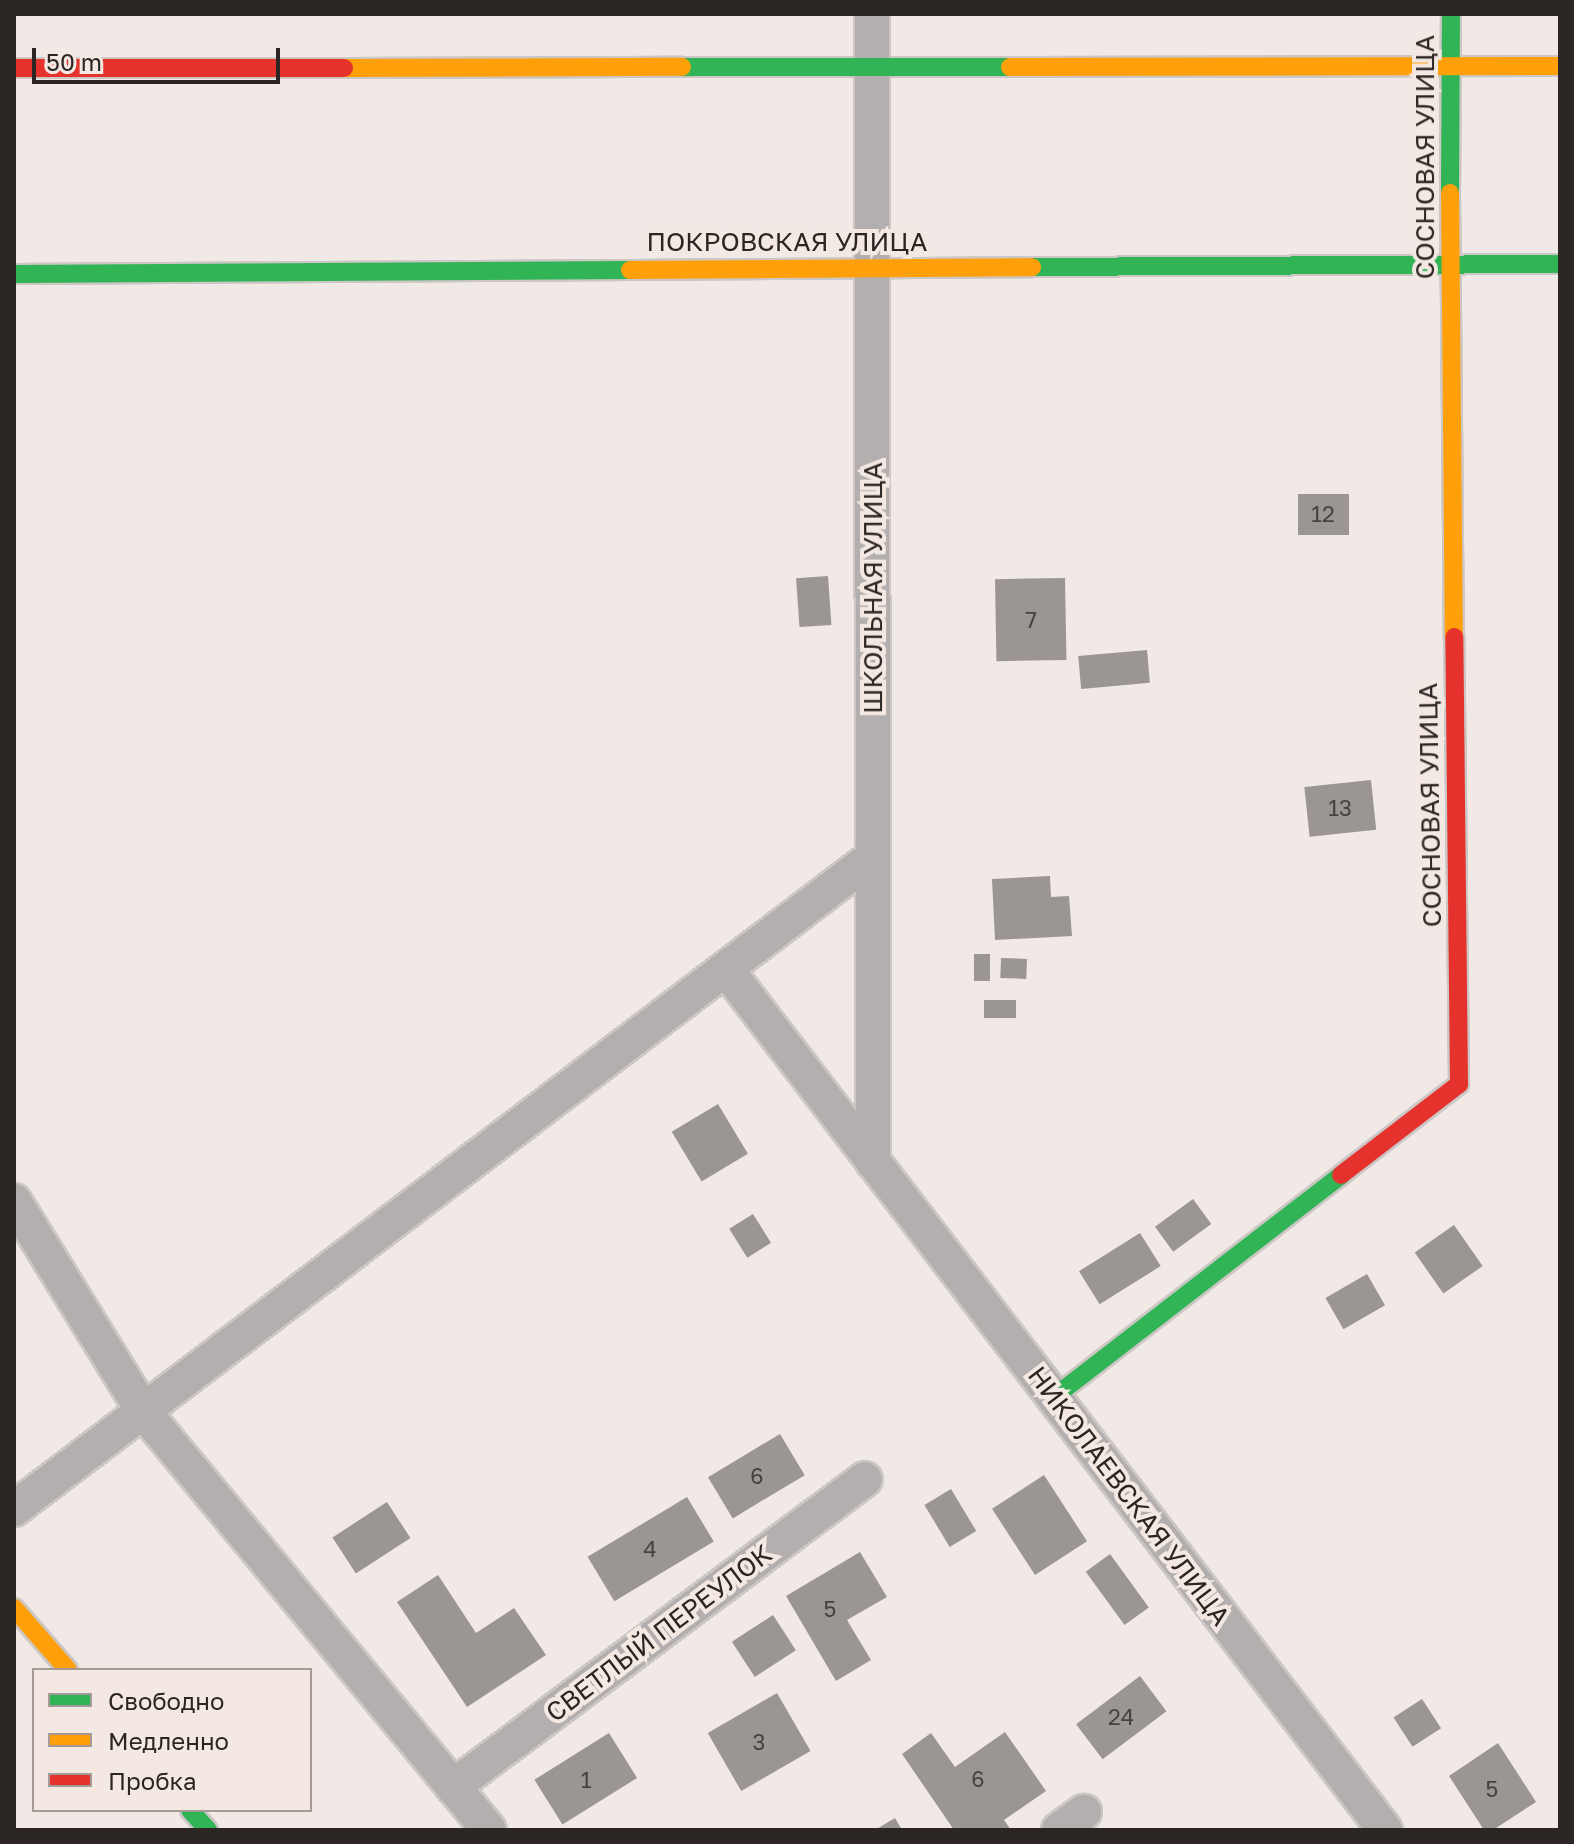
<!DOCTYPE html>
<html>
<head>
<meta charset="utf-8">
<style>
	body { margin:0 }
	#map { position:relative; width:1574px; height:1844px; overflow:hidden; background:#f0e9e6; font-family:"Golos Text",sans-serif }
	div>[style] { position:absolute }
	.building>* { inset:0; background:#9b9694; transform-origin:0 0 }
	.roads { filter:drop-shadow(2px 0 #ccc7c4) drop-shadow(-2px 0 #ccc7c4) drop-shadow(0 2px #ccc7c4) drop-shadow(0 -2px #ccc7c4) }
	.street>* { height:34px; margin:-17px; padding:0 17px; transform-origin:17px; border-radius:17px; background:#b2afae }
	.fast>* { height:18px; margin:-9px; padding:0 9px; transform-origin:9px; border-radius:9px; background:#30b455 }
	.slow>* { height:18px; margin:-9px; padding:0 9px; transform-origin:9px; border-radius:9px; background:#ff9f0a }
	.jam>* { height:18px; margin:-9px; padding:0 9px; transform-origin:9px; border-radius:9px; background:#e5322d }
	span { translate:-50% -50%; white-space:nowrap; text-align:center; line-height:1.15; -webkit-text-stroke:8px #f4e8e2; paint-order:stroke }
	.number-label { font-size:22px; color:#474240 }
	.number-label span { -webkit-text-stroke-width:0 }
	.street-label { font-size:26px; color:#2b2624 }
	.frame { position:absolute; inset:0; border:16px solid #2b2624; pointer-events:none }
	.legend { position:absolute; left:32px; top:1668px; width:280px; height:144px; box-sizing:border-box; background:#f4e8e2; border:2px solid #a49a96; margin:0; padding:10px 14px; list-style:none; font-size:24px; color:#2b2624 }
	.legend li { display:flex; align-items:center; gap:16px; height:40px }
	.legend b { width:40px; border:2px solid #a49a96 }
	.scale { position:absolute; left:32px; top:48px; width:248px; height:36px; box-sizing:border-box; border:4px solid #2b2624; border-top:0; padding-left:10px; font-size:24px; line-height:28px; white-space:nowrap; color:#2b2624; -webkit-text-stroke:6px #f4e8e2; paint-order:stroke }
</style>
</head>
<body>
<div id="map">
	<div class="building">
		<i style="left:1298px;top:494px;width:51px;height:41px"></i>
		<i style="left:828px;top:576px;width:49px;height:32px;rotate:86deg"></i>
		<i style="left:1065px;top:578px;width:82px;height:70px;rotate:89deg"></i>
		<i style="left:1147px;top:650px;width:33px;height:69px;rotate:85deg"></i>
		<i style="left:1371px;top:780px;width:50px;height:67px;rotate:84deg"></i>
		<i style="clip-path:polygon(1050px 876px,1051px 897px,1069px 896px,1072px 936px,995px 940px,992px 879px)"></i>
		<i style="left:974px;top:954px;width:16px;height:27px"></i>
		<i style="left:1001px;top:958px;width:26px;height:20px;rotate:2deg"></i>
		<i style="left:1016px;top:1000px;width:18px;height:32px;rotate:90deg"></i>
		<i style="left:718px;top:1104px;width:58px;height:54px;rotate:59deg"></i>
		<i style="left:1193px;top:1199px;width:31px;height:47px;rotate:54deg"></i>
		<i style="left:753px;top:1214px;width:34px;height:28px;rotate:58deg"></i>
		<i style="left:1454px;top:1225px;width:50px;height:48px;rotate:55deg"></i>
		<i style="left:1140px;top:1233px;width:39px;height:72px;rotate:58deg"></i>
		<i style="left:1367px;top:1274px;width:36px;height:48px;rotate:60deg"></i>
		<i style="left:780px;top:1434px;width:48px;height:84px;rotate:59deg"></i>
		<i style="left:1044px;top:1475px;width:79px;height:62px;rotate:57deg"></i>
		<i style="left:951px;top:1489px;width:49px;height:31px;rotate:59deg"></i>
		<i style="left:687px;top:1497px;width:52px;height:116px;rotate:59deg"></i>
		<i style="left:387px;top:1502px;width:43px;height:65px;rotate:57deg"></i>
		<i style="clip-path:polygon(860px 1552px,887px 1597px,847px 1620px,871px 1660px,836px 1681px,786px 1596px)"></i>
		<i style="left:1110px;top:1554px;width:66px;height:30px;rotate:54deg"></i>
		<i style="clip-path:polygon(438px 1575px,476px 1633px,514px 1608px,546px 1655px,467px 1707px,397px 1602px)"></i>
		<i style="left:773px;top:1615px;width:42px;height:49px;rotate:57deg"></i>
		<i style="left:1140px;top:1676px;width:44px;height:80px;rotate:53deg"></i>
		<i style="left:777px;top:1693px;width:67px;height:80px;rotate:60deg"></i>
		<i style="left:1422px;top:1699px;width:35px;height:34px;rotate:57deg"></i>
		<i style="clip-path:polygon(1005px 1732px,1046px 1791px,1004px 1820px,1011px 1830px,954px 1830px,902px 1754px,931px 1733px,955px 1767px)"></i>
		<i style="left:609px;top:1733px;width:53px;height:88px;rotate:58deg"></i>
		<i style="clip-path:polygon(1498px 1743px,1536px 1802px,1493px 1830px,1484px 1830px,1449px 1776px)"></i>
		<i style="clip-path:polygon(895px 1818px,902px 1830px,875px 1830px)"></i>
	</div>
	<div class="roads">
		<div class="street">
			<i style="left:872px;top:14px;width:1148px;rotate:89.95deg"></i>
			<i style="left:726px;top:969px;width:1084px;rotate:52.57deg"></i>
			<i style="left:14px;top:1201px;width:246px;rotate:58.4deg"></i>
			<i style="left:143px;top:1411px;width:543px;rotate:50.45deg"></i>
			<i style="left:14px;top:1509px;width:1078px;rotate:-37.2deg"></i>
			<i style="left:453px;top:1787px;width:514px;rotate:-36.78deg"></i>
			<i style="left:1059px;top:1830px;width:31px;rotate:-36deg"></i>
		</div>
		<div class="fast">
			<i style="left:682px;top:67px;width:328px"></i>
			<i style="left:1450px;top:193px;width:179px;rotate:-89.7deg"></i>
			<i style="left:1032px;top:267px;width:528px;rotate:-0.33deg"></i>
			<i style="left:14px;top:274px;width:616px;rotate:-0.37deg"></i>
			<i style="left:1054px;top:1397px;width:363px;rotate:-37.7deg"></i>
			<i style="left:190px;top:1810px;width:27px;rotate:48deg"></i>
		</div>
		<div class="slow">
			<i style="left:1010px;top:67px;width:550px;rotate:-0.1deg"></i>
			<i style="left:344px;top:68px;width:338px;rotate:-0.2deg"></i>
			<i style="left:1450px;top:193px;width:444px;rotate:89.5deg"></i>
			<i style="left:630px;top:270px;width:402px;rotate:-0.4deg"></i>
			<i style="left:14px;top:1608px;width:82px;rotate:48.9deg"></i>
		</div>
		<div class="jam">
			<i style="left:14px;top:68px;width:330px"></i>
			<i style="left:1341px;top:1175px;width:149px;rotate:-37.6deg"></i>
			<i style="left:1459px;top:1084px;width:447px;rotate:-90.6deg"></i>
		</div>
	</div>
	<div class="number-label">
		<span style="left:1323px;top:514px">12</span>
		<span style="left:1031px;top:620px">7</span>
		<span style="left:1340px;top:808px">13</span>
		<span style="left:757px;top:1476px">6</span>
		<span style="left:650px;top:1549px">4</span>
		<span style="left:830px;top:1609px">5</span>
		<span style="left:1121px;top:1717px">24</span>
		<span style="left:759px;top:1742px">3</span>
		<span style="left:978px;top:1779px">6</span>
		<span style="left:586px;top:1780px">1</span>
		<span style="left:1492px;top:1789px">5</span>
	</div>
	<div class="street-label">
		<span style="left:1425px;top:157px;rotate:-90deg">СОСНОВАЯ УЛИЦА</span>
		<span style="left:787px;top:242px">ПОКРОВСКАЯ УЛИЦА</span>
		<span style="left:873px;top:588px;rotate:-90deg">ШКОЛЬНАЯ УЛИЦА</span>
		<span style="left:1430px;top:805px;rotate:-91deg">СОСНОВАЯ УЛИЦА</span>
		<span style="left:1129px;top:1496px;rotate:53deg">НИКОЛАЕВСКАЯ УЛИЦА</span>
		<span style="left:659px;top:1633px;rotate:-37deg">СВЕТЛЫЙ ПЕРЕУЛОК</span>
	</div>
	<div class="frame"></div>
	<ul class="legend">
	<li><b style="height:10px;background:#30b455"></b>Свободно</li>
	<li><b style="height:10px;background:#ff9f0a"></b>Медленно</li>
	<li><b style="height:10px;background:#e5322d"></b>Пробка</li>
	</ul>
	<div class="scale">50 m</div>
</div>
</body>
</html>
